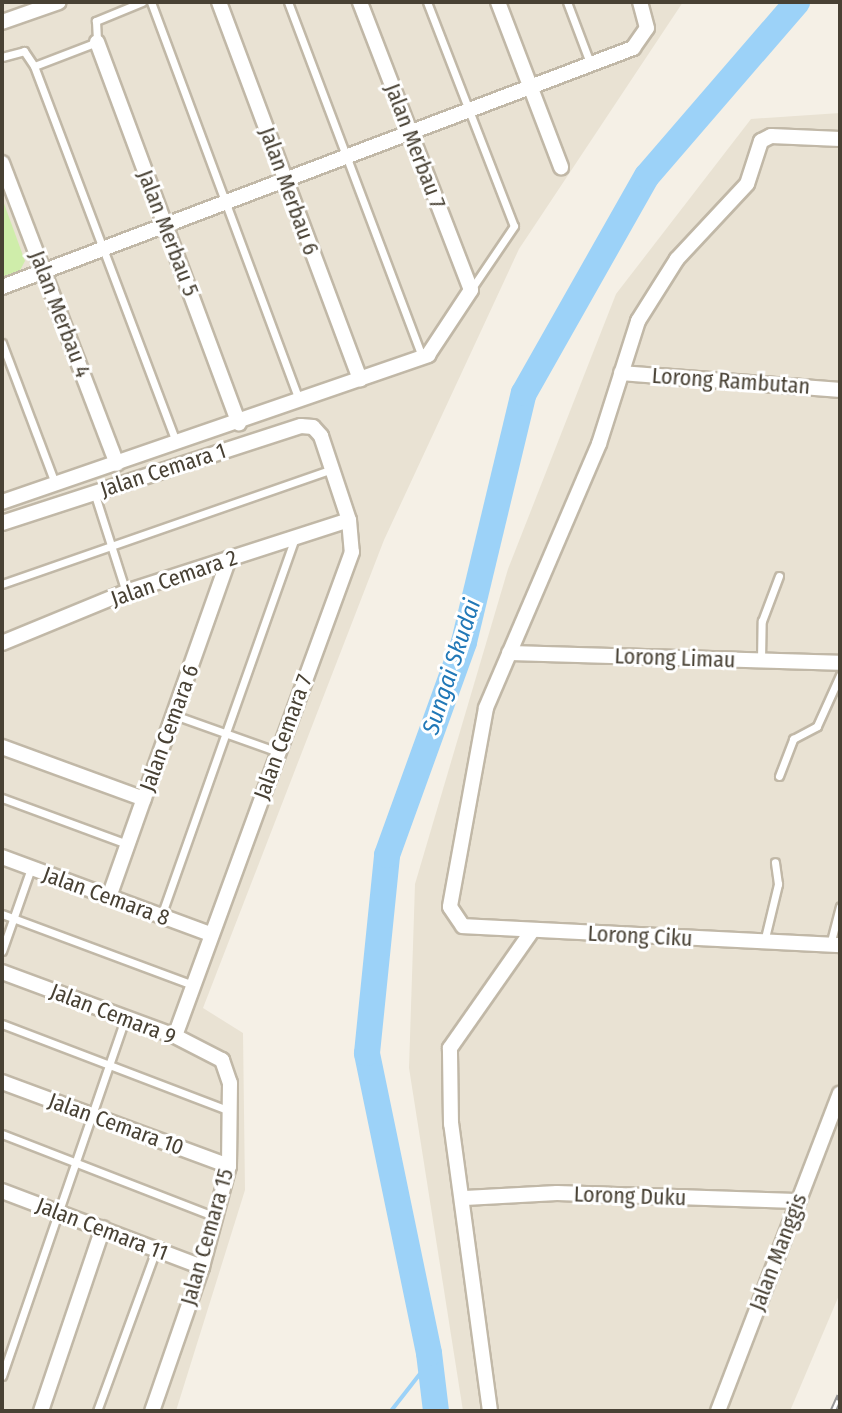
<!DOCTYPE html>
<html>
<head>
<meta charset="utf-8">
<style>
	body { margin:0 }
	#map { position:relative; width:842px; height:1413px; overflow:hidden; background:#f5f0e6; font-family:"Fira Sans Condensed",sans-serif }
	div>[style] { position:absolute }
	.residential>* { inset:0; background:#e9e2d3 }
	.green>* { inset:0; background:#cfedaa }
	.stream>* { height:4px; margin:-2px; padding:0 2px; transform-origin:2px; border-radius:2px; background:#9cd2f8 }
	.river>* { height:26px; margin:-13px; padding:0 13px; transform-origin:13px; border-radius:13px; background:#9cd2f8 }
	.roads { filter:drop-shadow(2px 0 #c1b8a7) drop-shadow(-2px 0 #c1b8a7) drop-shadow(0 2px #c1b8a7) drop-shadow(0 -2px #c1b8a7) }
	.service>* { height:7px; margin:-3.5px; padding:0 3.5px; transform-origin:3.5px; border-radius:3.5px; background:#fff }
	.minor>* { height:14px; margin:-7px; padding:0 7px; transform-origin:7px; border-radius:7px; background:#fff }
	.rail>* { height:7px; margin-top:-3.5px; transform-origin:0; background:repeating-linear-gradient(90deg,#fff 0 12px,#969696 0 24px); box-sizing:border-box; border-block:2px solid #969696 }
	span { translate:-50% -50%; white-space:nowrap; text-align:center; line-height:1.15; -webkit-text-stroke:6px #fff; paint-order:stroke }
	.street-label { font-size:22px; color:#484134 }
	.water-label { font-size:24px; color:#2178b7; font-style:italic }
	.frame { position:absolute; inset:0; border:4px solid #484134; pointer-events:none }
</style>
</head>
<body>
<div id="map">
	<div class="residential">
		<i style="clip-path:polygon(2px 2px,683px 2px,519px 249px,384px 540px,203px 1008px,243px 1033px,245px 1190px,176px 1411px,2px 1411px)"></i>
		<i style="clip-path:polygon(840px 113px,840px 1293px,790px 1411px,463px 1411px,409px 1068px,415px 884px,508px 569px,616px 294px,751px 119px)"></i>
	</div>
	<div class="green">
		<i style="clip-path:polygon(2px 198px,25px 261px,17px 276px,2px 281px)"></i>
	</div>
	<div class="stream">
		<i style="left:391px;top:1411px;width:63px;rotate:-52deg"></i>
	</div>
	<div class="river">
		<i style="left:436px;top:1411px;width:58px;rotate:-96.9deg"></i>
		<i style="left:429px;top:1353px;width:306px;rotate:-101.7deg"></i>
		<i style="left:367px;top:1053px;width:199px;rotate:-84.2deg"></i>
		<i style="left:387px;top:855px;width:226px;rotate:-70.1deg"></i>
		<i style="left:464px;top:642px;width:256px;rotate:-76.5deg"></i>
		<i style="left:524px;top:393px;width:249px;rotate:-60.5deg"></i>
		<i style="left:647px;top:176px;width:230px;rotate:-49.2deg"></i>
	</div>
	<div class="roads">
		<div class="service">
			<i style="left:142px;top:2px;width:50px;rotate:157.6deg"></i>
			<i style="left:96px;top:21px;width:21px;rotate:87deg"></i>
			<i style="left:97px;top:42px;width:67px;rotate:159.1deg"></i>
			<i style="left:34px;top:66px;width:402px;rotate:69.3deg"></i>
			<i style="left:151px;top:2px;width:425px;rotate:69.6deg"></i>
			<i style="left:288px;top:2px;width:379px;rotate:69.3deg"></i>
			<i style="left:427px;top:2px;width:240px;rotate:68.8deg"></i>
			<i style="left:514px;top:226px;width:75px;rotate:124.1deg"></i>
			<i style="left:567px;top:2px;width:65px;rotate:69.3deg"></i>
			<i style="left:2px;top:57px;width:23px;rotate:-15deg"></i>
			<i style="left:24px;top:51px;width:18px;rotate:56deg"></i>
			<i style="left:2px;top:343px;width:150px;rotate:69.3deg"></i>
			<i style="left:94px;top:492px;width:105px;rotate:72.3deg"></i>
			<i style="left:2px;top:584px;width:349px;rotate:-19.2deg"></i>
			<i style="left:761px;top:660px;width:39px;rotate:-89deg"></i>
			<i style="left:762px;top:621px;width:48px;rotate:-69.3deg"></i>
			<i style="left:174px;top:715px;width:110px;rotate:19.6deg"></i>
			<i style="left:779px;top:776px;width:40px;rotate:-69deg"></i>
			<i style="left:793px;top:739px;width:27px;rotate:-28deg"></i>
			<i style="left:817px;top:726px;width:56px;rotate:-65.7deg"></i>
			<i style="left:2px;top:798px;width:133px;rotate:20.2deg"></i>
			<i style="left:2px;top:914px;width:204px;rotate:20.4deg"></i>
			<i style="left:161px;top:916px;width:399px;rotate:-70.5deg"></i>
			<i style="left:764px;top:942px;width:60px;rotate:-76.4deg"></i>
			<i style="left:778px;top:884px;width:22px;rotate:-98deg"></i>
			<i style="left:830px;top:945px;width:40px;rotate:-75.6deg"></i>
			<i style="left:2px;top:951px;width:88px;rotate:-70.7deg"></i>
			<i style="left:2px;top:1024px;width:244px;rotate:20.9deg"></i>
			<i style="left:2px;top:1134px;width:230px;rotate:21.2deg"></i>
			<i style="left:2px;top:1376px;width:378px;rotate:-71deg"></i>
			<i style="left:97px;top:1411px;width:171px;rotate:-69.9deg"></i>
		</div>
		<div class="minor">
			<i style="left:219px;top:2px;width:403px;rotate:69.5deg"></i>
			<i style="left:498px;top:2px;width:177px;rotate:69.1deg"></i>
			<i style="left:2px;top:22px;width:60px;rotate:-19.3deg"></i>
			<i style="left:97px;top:42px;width:407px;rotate:69.6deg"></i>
			<i style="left:840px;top:139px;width:69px;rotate:-177.5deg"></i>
			<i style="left:771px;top:136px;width:11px;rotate:153deg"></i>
			<i style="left:761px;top:141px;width:45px;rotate:108deg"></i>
			<i style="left:747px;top:184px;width:103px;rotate:133deg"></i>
			<i style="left:677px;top:259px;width:73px;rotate:122.2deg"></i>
			<i style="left:638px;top:321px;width:129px;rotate:107.6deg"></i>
			<i style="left:599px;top:444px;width:287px;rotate:113.2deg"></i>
			<i style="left:486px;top:708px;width:202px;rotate:100.3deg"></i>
			<i style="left:450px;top:907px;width:23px;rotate:56deg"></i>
			<i style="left:463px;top:926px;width:377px;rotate:2.9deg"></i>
			<i style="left:2px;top:163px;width:322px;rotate:69.1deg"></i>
			<i style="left:2px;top:287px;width:675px;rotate:-20.74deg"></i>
			<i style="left:633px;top:48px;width:24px;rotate:-55deg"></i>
			<i style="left:647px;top:28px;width:27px;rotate:-105deg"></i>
			<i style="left:621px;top:373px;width:220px;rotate:4.4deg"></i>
			<i style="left:2px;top:502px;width:451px;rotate:-19deg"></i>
			<i style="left:428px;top:355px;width:78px;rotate:-56.5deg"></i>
			<i style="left:471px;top:290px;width:309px;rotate:-111.1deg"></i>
			<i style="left:2px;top:523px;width:314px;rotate:-18deg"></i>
			<i style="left:301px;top:426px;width:12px;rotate:5deg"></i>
			<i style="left:313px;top:427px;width:12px;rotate:48deg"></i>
			<i style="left:321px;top:436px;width:89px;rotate:71.6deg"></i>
			<i style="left:349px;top:520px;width:32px;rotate:85deg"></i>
			<i style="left:352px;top:552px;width:515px;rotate:110.09deg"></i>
			<i style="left:2px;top:643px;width:134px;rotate:-22.4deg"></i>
			<i style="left:126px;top:592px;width:234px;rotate:-17.9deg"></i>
			<i style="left:509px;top:653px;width:331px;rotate:1.7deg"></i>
			<i style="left:2px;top:747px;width:151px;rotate:20.1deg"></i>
			<i style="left:2px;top:857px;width:222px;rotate:20.3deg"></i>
			<i style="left:109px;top:897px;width:359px;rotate:-70.5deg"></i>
			<i style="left:2px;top:972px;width:184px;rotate:20.3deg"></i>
			<i style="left:175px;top:1036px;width:53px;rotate:27.1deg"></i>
			<i style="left:222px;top:1060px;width:24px;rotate:71deg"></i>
			<i style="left:230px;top:1083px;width:83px;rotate:90.7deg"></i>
			<i style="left:229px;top:1166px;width:105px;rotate:105deg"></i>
			<i style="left:202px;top:1267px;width:152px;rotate:109.1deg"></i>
			<i style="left:2px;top:1082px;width:242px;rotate:20.3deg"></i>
			<i style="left:2px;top:1191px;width:214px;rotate:20.8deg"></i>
			<i style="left:465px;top:1198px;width:92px;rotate:-3.1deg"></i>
			<i style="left:557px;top:1193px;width:239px;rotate:1.9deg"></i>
			<i style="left:41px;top:1411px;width:193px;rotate:-71.3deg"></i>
			<i style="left:490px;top:1411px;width:290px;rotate:-97.7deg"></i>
			<i style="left:451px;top:1124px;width:76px;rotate:-90.8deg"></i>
			<i style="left:450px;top:1048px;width:143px;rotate:-55deg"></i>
			<i style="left:718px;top:1411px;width:340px;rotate:-69deg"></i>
		</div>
	</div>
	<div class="rail">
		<i style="left:833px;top:1411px;width:17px;rotate:-66deg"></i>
	</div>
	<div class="street-label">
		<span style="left:415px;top:146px;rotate:69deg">Jalan Merbau 7</span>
		<span style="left:289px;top:191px;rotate:70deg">Jalan Merbau 6</span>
		<span style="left:168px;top:233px;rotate:69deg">Jalan Merbau 5</span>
		<span style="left:60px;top:314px;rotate:69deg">Jalan Merbau 4</span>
		<span style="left:731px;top:381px;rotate:4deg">Lorong Rambutan</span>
		<span style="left:163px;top:470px;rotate:-18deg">Jalan Cemara 1</span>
		<span style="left:174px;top:578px;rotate:-19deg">Jalan Cemara 2</span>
		<span style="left:675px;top:658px;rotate:2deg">Lorong Limau</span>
		<span style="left:169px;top:728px;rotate:-70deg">Jalan Cemara 6</span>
		<span style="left:283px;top:737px;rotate:-70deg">Jalan Cemara 7</span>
		<span style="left:106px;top:896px;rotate:20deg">Jalan Cemara 8</span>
		<span style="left:640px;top:936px;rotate:3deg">Lorong Ciku</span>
		<span style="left:113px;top:1014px;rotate:21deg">Jalan Cemara 9</span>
		<span style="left:116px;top:1124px;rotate:20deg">Jalan Cemara 10</span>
		<span style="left:630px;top:1196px;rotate:2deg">Lorong Duku</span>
		<span style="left:102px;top:1229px;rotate:21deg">Jalan Cemara 11</span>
		<span style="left:207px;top:1237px;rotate:-74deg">Jalan Cemara 15</span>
		<span style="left:778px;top:1252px;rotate:-69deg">Jalan Manggis</span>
	</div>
	<div class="water-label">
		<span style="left:452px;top:667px;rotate:-72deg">Sungai Skudai</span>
	</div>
	<div class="frame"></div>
</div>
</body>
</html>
